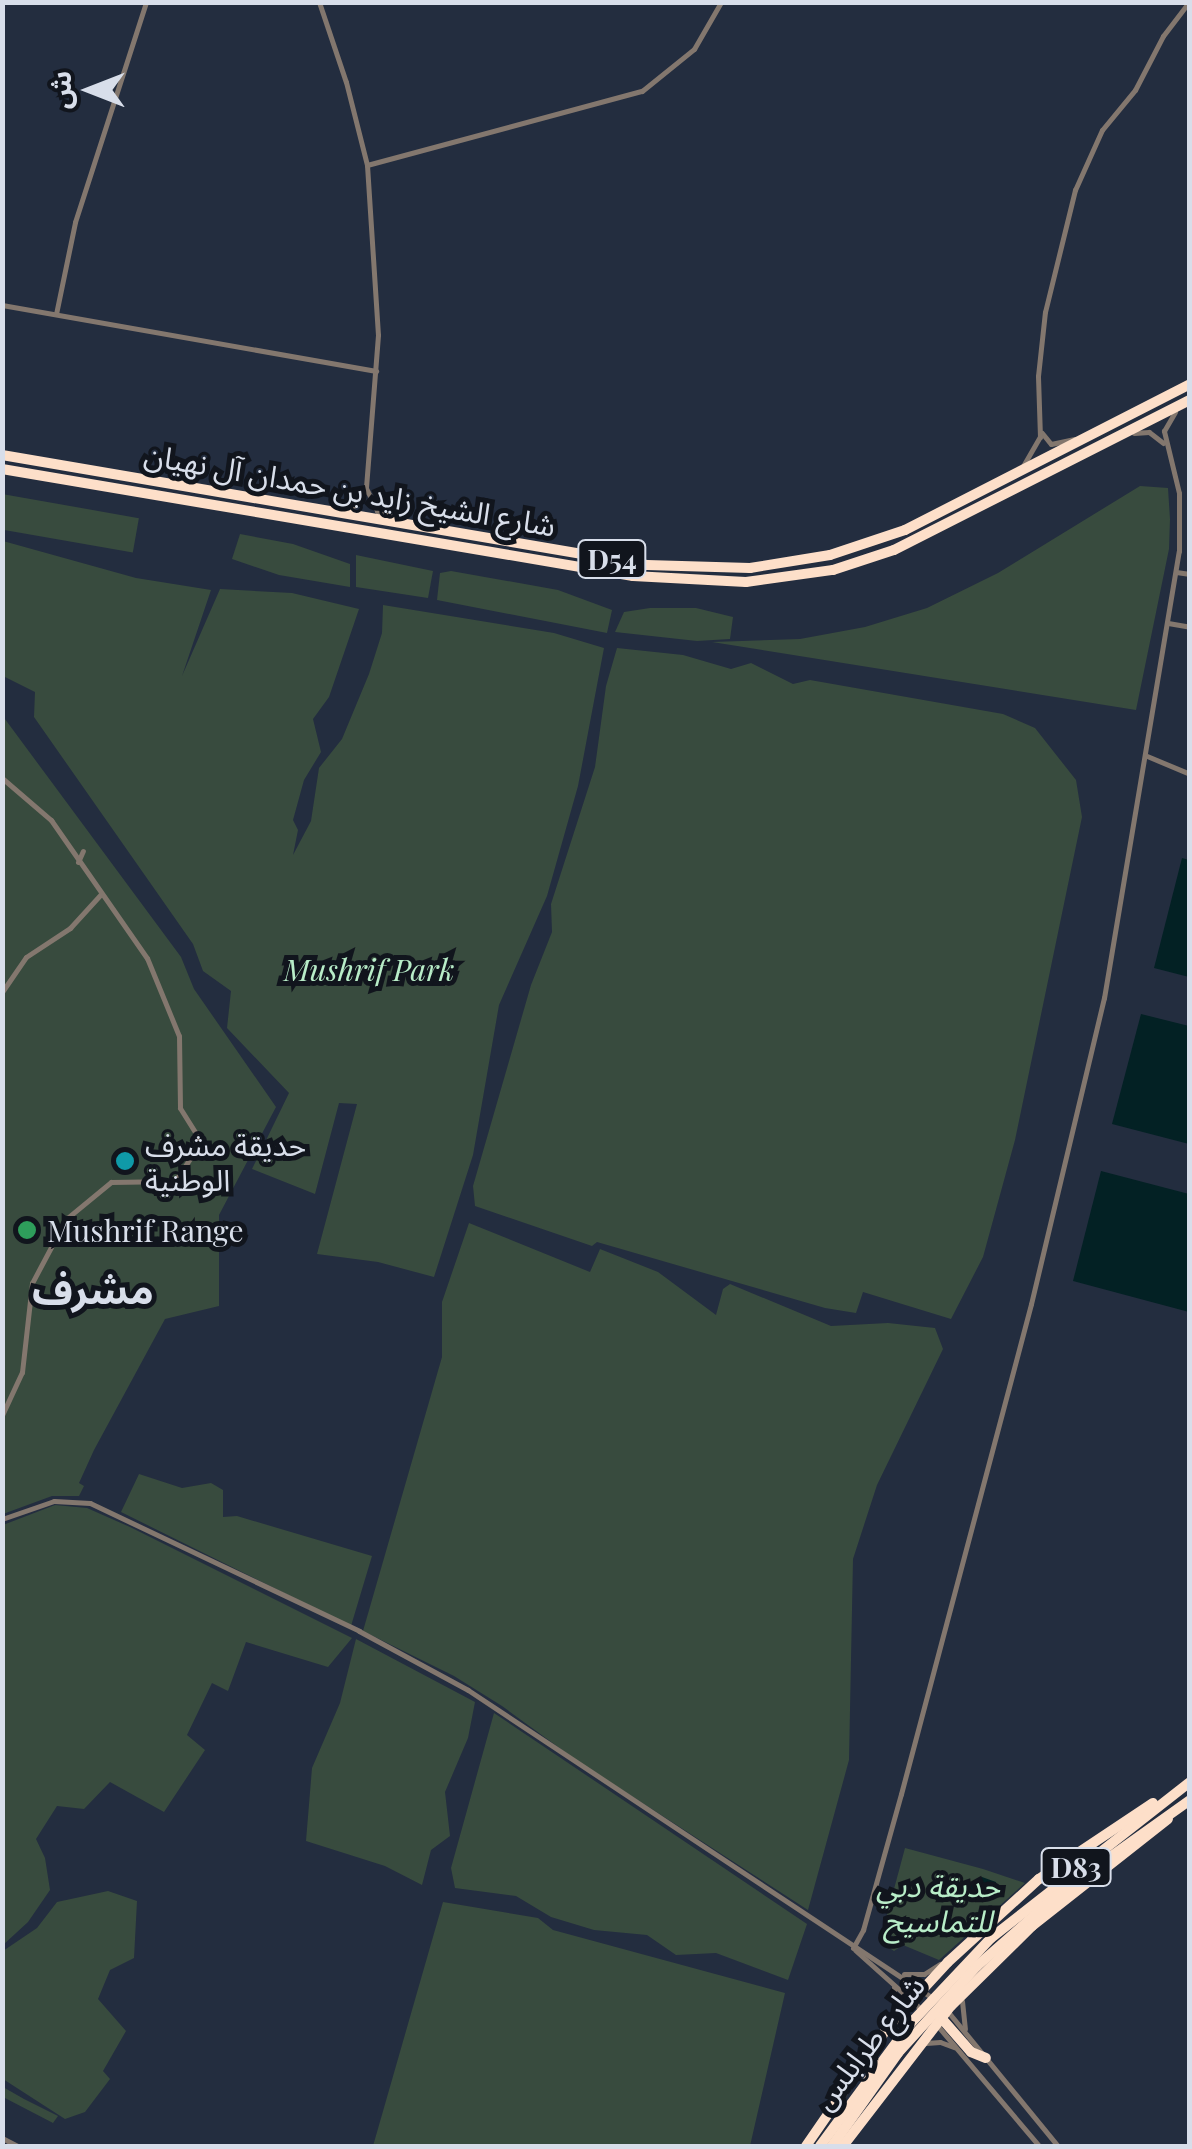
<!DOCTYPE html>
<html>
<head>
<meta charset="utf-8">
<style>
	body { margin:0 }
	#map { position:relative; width:1192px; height:2149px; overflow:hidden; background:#232d3f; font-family:"Playfair Display","Noto Sans Arabic",serif }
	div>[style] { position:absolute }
	.green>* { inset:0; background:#384b3e; transform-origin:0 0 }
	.water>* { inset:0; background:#032124 }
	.minor>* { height:5px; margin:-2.5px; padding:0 2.5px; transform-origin:2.5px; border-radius:2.5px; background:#83776e }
	.highway>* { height:10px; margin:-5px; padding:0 5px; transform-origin:5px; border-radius:5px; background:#fddfc9 }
	.dots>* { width:28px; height:28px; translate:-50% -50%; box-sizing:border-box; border:5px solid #11151d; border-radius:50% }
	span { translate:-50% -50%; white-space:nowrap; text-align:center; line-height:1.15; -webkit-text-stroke:10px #11151d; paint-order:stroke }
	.shield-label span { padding:2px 8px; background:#11151d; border:2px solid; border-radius:8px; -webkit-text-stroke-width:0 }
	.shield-label { font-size:28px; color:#d8deea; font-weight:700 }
	.street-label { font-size:30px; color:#d8deea }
	.park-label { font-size:30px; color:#b8edc8; font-style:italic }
	.poi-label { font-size:30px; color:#d8deea }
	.left { translate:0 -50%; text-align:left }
	.district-label { font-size:40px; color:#d8deea; font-weight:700 }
	.frame { position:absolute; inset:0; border:5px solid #d8deea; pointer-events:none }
	.north { position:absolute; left:40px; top:40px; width:100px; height:100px; -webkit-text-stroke:8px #11151d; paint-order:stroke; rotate:270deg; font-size:28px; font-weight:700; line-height:40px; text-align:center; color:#d8deea }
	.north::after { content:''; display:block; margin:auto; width:35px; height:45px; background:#d8deea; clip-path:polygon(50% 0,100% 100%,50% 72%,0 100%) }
</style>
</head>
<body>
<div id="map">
	<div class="green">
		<i style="clip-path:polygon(1140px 486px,1168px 488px,1170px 519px,1169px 549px,1136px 710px,712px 642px,800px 639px,865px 627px,927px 608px,998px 573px)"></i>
		<i style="left:2px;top:494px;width:139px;height:35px;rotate:10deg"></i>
		<i style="clip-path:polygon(240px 534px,293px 544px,350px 564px,350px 587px,279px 575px,232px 559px)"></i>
		<i style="clip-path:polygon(3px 541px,136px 578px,211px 590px,182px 676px,220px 589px,292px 593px,359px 609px,329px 697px,313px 719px,321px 752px,304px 780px,293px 820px,298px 830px,293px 855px,311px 821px,319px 768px,342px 739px,369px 674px,382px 633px,383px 605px,554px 633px,604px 648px,578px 786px,547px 896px,499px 1005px,473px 1155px,434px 1277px,378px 1262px,317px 1254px,357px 1104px,339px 1103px,315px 1194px,252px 1169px,289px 1093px,227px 1028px,231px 991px,203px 971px,193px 944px,34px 717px,35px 692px,3px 676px)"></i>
		<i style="clip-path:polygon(356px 555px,433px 571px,428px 598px,356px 587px)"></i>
		<i style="clip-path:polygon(451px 571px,558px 590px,612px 610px,607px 633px,437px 600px,440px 573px)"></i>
		<i style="clip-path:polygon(650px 608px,696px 608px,733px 617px,730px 639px,697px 641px,615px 632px,624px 612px)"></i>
		<i style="clip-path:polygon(617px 648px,683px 655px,731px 669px,751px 663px,793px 684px,810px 680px,1003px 714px,1035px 728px,1076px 780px,1082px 817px,1015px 1140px,983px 1257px,951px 1319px,863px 1292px,856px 1313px,825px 1308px,597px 1242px,592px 1246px,475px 1206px,473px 1186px,531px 985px,552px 932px,551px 904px,595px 767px,606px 686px)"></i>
		<i style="clip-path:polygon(2px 715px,181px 957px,194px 989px,276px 1107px,219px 1215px,219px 1306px,165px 1319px,94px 1450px,79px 1483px,84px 1486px,79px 1496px,52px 1496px,3px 1514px)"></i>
		<i style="clip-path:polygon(469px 1223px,590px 1272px,600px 1249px,658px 1272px,716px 1315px,723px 1289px,730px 1284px,831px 1326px,888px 1323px,935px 1328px,943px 1349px,877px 1485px,853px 1559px,849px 1760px,808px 1910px,576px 1760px,502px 1706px,454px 1676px,363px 1631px,442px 1357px,442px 1302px)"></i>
		<i style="clip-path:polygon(139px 1474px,182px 1488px,211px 1483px,223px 1490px,223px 1517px,237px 1516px,372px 1556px,351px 1626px,121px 1512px)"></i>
		<i style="clip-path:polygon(55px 1505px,87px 1508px,130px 1527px,352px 1638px,328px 1667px,246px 1642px,228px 1691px,212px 1683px,187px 1735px,205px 1750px,164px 1812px,110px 1782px,84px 1809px,57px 1806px,36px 1839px,45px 1858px,50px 1890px,28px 1922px,3px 1945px,3px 1525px)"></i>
		<i style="clip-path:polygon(356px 1639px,475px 1702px,468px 1738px,445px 1792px,450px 1836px,431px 1850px,422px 1885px,385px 1866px,306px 1841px,312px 1768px,340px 1703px)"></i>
		<i style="clip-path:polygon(494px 1713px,807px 1924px,788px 1980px,716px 1953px,676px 1955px,647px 1935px,594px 1930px,551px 1917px,516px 1896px,455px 1888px,451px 1868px)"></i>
		<i style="clip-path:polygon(905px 1848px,983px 1869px,1025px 1883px,939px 1960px,903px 1945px,894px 1951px,885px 1945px,897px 1939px,883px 1930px)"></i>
		<i style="clip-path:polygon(108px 1891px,137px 1901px,134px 1958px,110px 1970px,98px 1999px,126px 2031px,103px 2071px,110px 2079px,85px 2112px,65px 2119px,3px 2079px,3px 1951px,37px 1928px,57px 1902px)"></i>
		<i style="clip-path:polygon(443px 1902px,538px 1918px,553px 1930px,785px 1993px,750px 2146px,373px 2146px)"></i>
		<i style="clip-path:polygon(3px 2087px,24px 2099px,58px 2116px,53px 2123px,3px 2097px)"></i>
	</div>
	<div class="water">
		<i style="clip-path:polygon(1182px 858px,1189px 860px,1189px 977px,1154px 968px)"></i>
		<i style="clip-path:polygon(1141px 1014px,1189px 1026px,1189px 1144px,1112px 1124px)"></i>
		<i style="clip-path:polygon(1101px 1171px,1189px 1194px,1189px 1312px,1073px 1281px)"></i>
		<i style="clip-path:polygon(982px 1877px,996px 1882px,997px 1887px,985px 1894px,967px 1895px,966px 1900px,957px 1891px,950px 1898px,946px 1894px,953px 1879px,969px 1886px)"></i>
	</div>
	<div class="minor">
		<i style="left:319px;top:2px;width:84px;rotate:71.4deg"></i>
		<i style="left:346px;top:82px;width:86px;rotate:75.8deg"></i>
		<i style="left:367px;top:165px;width:170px;rotate:86.3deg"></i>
		<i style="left:378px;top:335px;width:153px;rotate:94.5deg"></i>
		<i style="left:366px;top:488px;width:25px;rotate:64deg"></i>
		<i style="left:377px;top:511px;width:17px;rotate:21deg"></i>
		<i style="left:367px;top:165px;width:285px;rotate:-15.1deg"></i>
		<i style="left:642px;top:91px;width:67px;rotate:-38.9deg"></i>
		<i style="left:694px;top:49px;width:54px;rotate:-60.1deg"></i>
		<i style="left:2px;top:305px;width:380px;rotate:10deg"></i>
		<i style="left:56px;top:314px;width:94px;rotate:-78.3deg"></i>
		<i style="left:75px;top:222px;width:231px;rotate:-72.1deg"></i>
		<i style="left:1042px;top:433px;width:14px;rotate:51deg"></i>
		<i style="left:1051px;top:444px;width:24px;rotate:-12deg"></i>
		<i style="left:1134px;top:433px;width:15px;rotate:-4deg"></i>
		<i style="left:1149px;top:432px;width:18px;rotate:38deg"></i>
		<i style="left:1023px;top:466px;width:34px;rotate:-60deg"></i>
		<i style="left:1040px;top:437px;width:61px;rotate:-91.9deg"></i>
		<i style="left:1038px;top:376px;width:64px;rotate:-83.8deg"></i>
		<i style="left:1045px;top:312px;width:126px;rotate:-76.2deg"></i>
		<i style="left:1075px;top:190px;width:66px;rotate:-65.8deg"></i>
		<i style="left:1102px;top:130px;width:52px;rotate:-50.5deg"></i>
		<i style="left:1135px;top:90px;width:61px;rotate:-62.6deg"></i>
		<i style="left:1163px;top:36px;width:43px;rotate:-52.6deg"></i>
		<i style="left:339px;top:510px;width:17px;rotate:-17deg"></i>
		<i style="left:355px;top:505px;width:17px;rotate:-54deg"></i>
		<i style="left:1176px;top:572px;width:14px;rotate:8deg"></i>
		<i style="left:1168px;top:623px;width:22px;rotate:10deg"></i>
		<i style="left:1147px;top:756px;width:47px;rotate:22.7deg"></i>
		<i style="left:2px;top:778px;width:65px;rotate:40.6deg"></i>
		<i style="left:51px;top:820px;width:168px;rotate:55.2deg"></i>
		<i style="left:147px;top:958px;width:84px;rotate:67.7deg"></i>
		<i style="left:179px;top:1036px;width:72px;rotate:89.2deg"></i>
		<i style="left:180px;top:1108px;width:40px;rotate:58deg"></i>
		<i style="left:201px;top:1142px;width:47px;rotate:123.7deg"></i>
		<i style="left:175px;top:1181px;width:64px;rotate:179.1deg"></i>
		<i style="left:111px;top:1182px;width:58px;rotate:140.6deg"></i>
		<i style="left:66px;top:1219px;width:72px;rotate:118deg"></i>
		<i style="left:32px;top:1283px;width:90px;rotate:96.4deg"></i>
		<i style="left:22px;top:1372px;width:47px;rotate:114.9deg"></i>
		<i style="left:78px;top:862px;width:12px;rotate:-66deg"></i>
		<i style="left:2px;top:992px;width:42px;rotate:-55.6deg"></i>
		<i style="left:26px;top:957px;width:53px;rotate:-33.4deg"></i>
		<i style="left:70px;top:928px;width:46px;rotate:-47.6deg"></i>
		<i style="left:2px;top:1519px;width:55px;rotate:-19.1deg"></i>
		<i style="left:54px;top:1501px;width:36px;rotate:3deg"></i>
		<i style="left:90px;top:1503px;width:298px;rotate:25.4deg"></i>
		<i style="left:359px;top:1631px;width:124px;rotate:28.4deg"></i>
		<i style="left:468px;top:1690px;width:559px;rotate:33.55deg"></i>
		<i style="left:853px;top:1948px;width:21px;rotate:-61deg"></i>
		<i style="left:863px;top:1930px;width:141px;rotate:-74.4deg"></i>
		<i style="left:901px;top:1794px;width:507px;rotate:-75.14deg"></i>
		<i style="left:1031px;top:1304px;width:315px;rotate:-76.6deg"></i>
		<i style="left:1104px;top:998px;width:453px;rotate:-80.5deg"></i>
		<i style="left:1179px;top:551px;width:58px;rotate:-90deg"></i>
		<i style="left:1179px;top:493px;width:64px;rotate:-103.6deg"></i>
		<i style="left:1164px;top:431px;width:22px;rotate:-60deg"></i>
		<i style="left:855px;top:1950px;width:89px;rotate:41.8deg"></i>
		<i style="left:904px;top:1974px;width:20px"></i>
		<i style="left:924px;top:1974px;width:19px;rotate:-32deg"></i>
		<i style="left:894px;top:1987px;width:28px;rotate:90deg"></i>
		<i style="left:962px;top:2001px;width:28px;rotate:84deg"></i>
		<i style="left:949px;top:2013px;width:172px;rotate:50.7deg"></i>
		<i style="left:936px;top:2024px;width:160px;rotate:49.8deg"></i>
		<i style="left:926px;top:2043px;width:14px;rotate:-4deg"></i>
		<i style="left:940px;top:2042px;width:15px;rotate:20deg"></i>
		<i style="left:2px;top:2138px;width:18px;rotate:27deg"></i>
	</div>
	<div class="highway">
		<i style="left:2px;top:455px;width:654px;rotate:9.68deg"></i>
		<i style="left:647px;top:565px;width:103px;rotate:1.7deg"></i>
		<i style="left:750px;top:568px;width:81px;rotate:-9.2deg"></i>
		<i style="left:830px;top:555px;width:79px;rotate:-18.4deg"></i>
		<i style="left:905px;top:530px;width:320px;rotate:-27.1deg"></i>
		<i style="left:2px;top:469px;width:640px;rotate:9.62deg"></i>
		<i style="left:633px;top:576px;width:113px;rotate:3deg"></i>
		<i style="left:746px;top:582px;width:88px;rotate:-7.9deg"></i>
		<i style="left:833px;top:570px;width:64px;rotate:-18.2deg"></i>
		<i style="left:894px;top:550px;width:332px;rotate:-26.9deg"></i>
		<i style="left:936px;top:2012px;width:53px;rotate:48.8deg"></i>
		<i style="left:971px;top:2052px;width:16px;rotate:22deg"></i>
		<i style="left:806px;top:2146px;width:145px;rotate:-55.4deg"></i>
		<i style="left:888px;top:2027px;width:88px;rotate:-47.3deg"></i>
		<i style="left:948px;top:1962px;width:123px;rotate:-42.4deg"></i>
		<i style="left:1039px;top:1879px;width:137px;rotate:-33.7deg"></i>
		<i style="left:820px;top:2146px;width:152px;rotate:-53.6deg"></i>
		<i style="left:910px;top:2024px;width:118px;rotate:-46.7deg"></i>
		<i style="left:991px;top:1938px;width:253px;rotate:-38.1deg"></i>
		<i style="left:832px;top:2146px;width:114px;rotate:-54.6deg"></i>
		<i style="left:898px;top:2053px;width:118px;rotate:-47.8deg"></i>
		<i style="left:977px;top:1966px;width:112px;rotate:-41.4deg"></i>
		<i style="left:1061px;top:1892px;width:158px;rotate:-35.5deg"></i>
		<i style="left:843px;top:2146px;width:177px;rotate:-52.4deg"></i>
		<i style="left:951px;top:2006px;width:114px;rotate:-44.6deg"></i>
		<i style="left:1032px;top:1926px;width:173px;rotate:-38.2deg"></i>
	</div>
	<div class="dots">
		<i style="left:125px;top:1161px;background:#0f9aa8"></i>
		<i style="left:27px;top:1230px;background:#2e9e5b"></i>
	</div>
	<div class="shield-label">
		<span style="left:612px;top:559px">D54</span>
		<span style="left:1076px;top:1867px">D83</span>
	</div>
	<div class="street-label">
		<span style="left:350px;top:489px;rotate:10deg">شارع الشيخ زايد بن حمدان آل نهيان</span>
		<span style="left:868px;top:2042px;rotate:-52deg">شارع طرابلس</span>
	</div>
	<div class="park-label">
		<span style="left:369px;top:969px">Mushrif Park</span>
		<span style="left:938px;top:1902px">حديقة دبي<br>للتماسيح</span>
	</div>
	<div class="poi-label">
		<span class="left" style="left:145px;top:1161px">حديقة مشرف<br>الوطنية</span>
		<span class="left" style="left:47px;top:1230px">Mushrif Range</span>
	</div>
	<div class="district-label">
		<span style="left:93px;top:1288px">مشرف</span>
	</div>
	<div class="frame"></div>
	<div class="north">ش</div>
</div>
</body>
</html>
